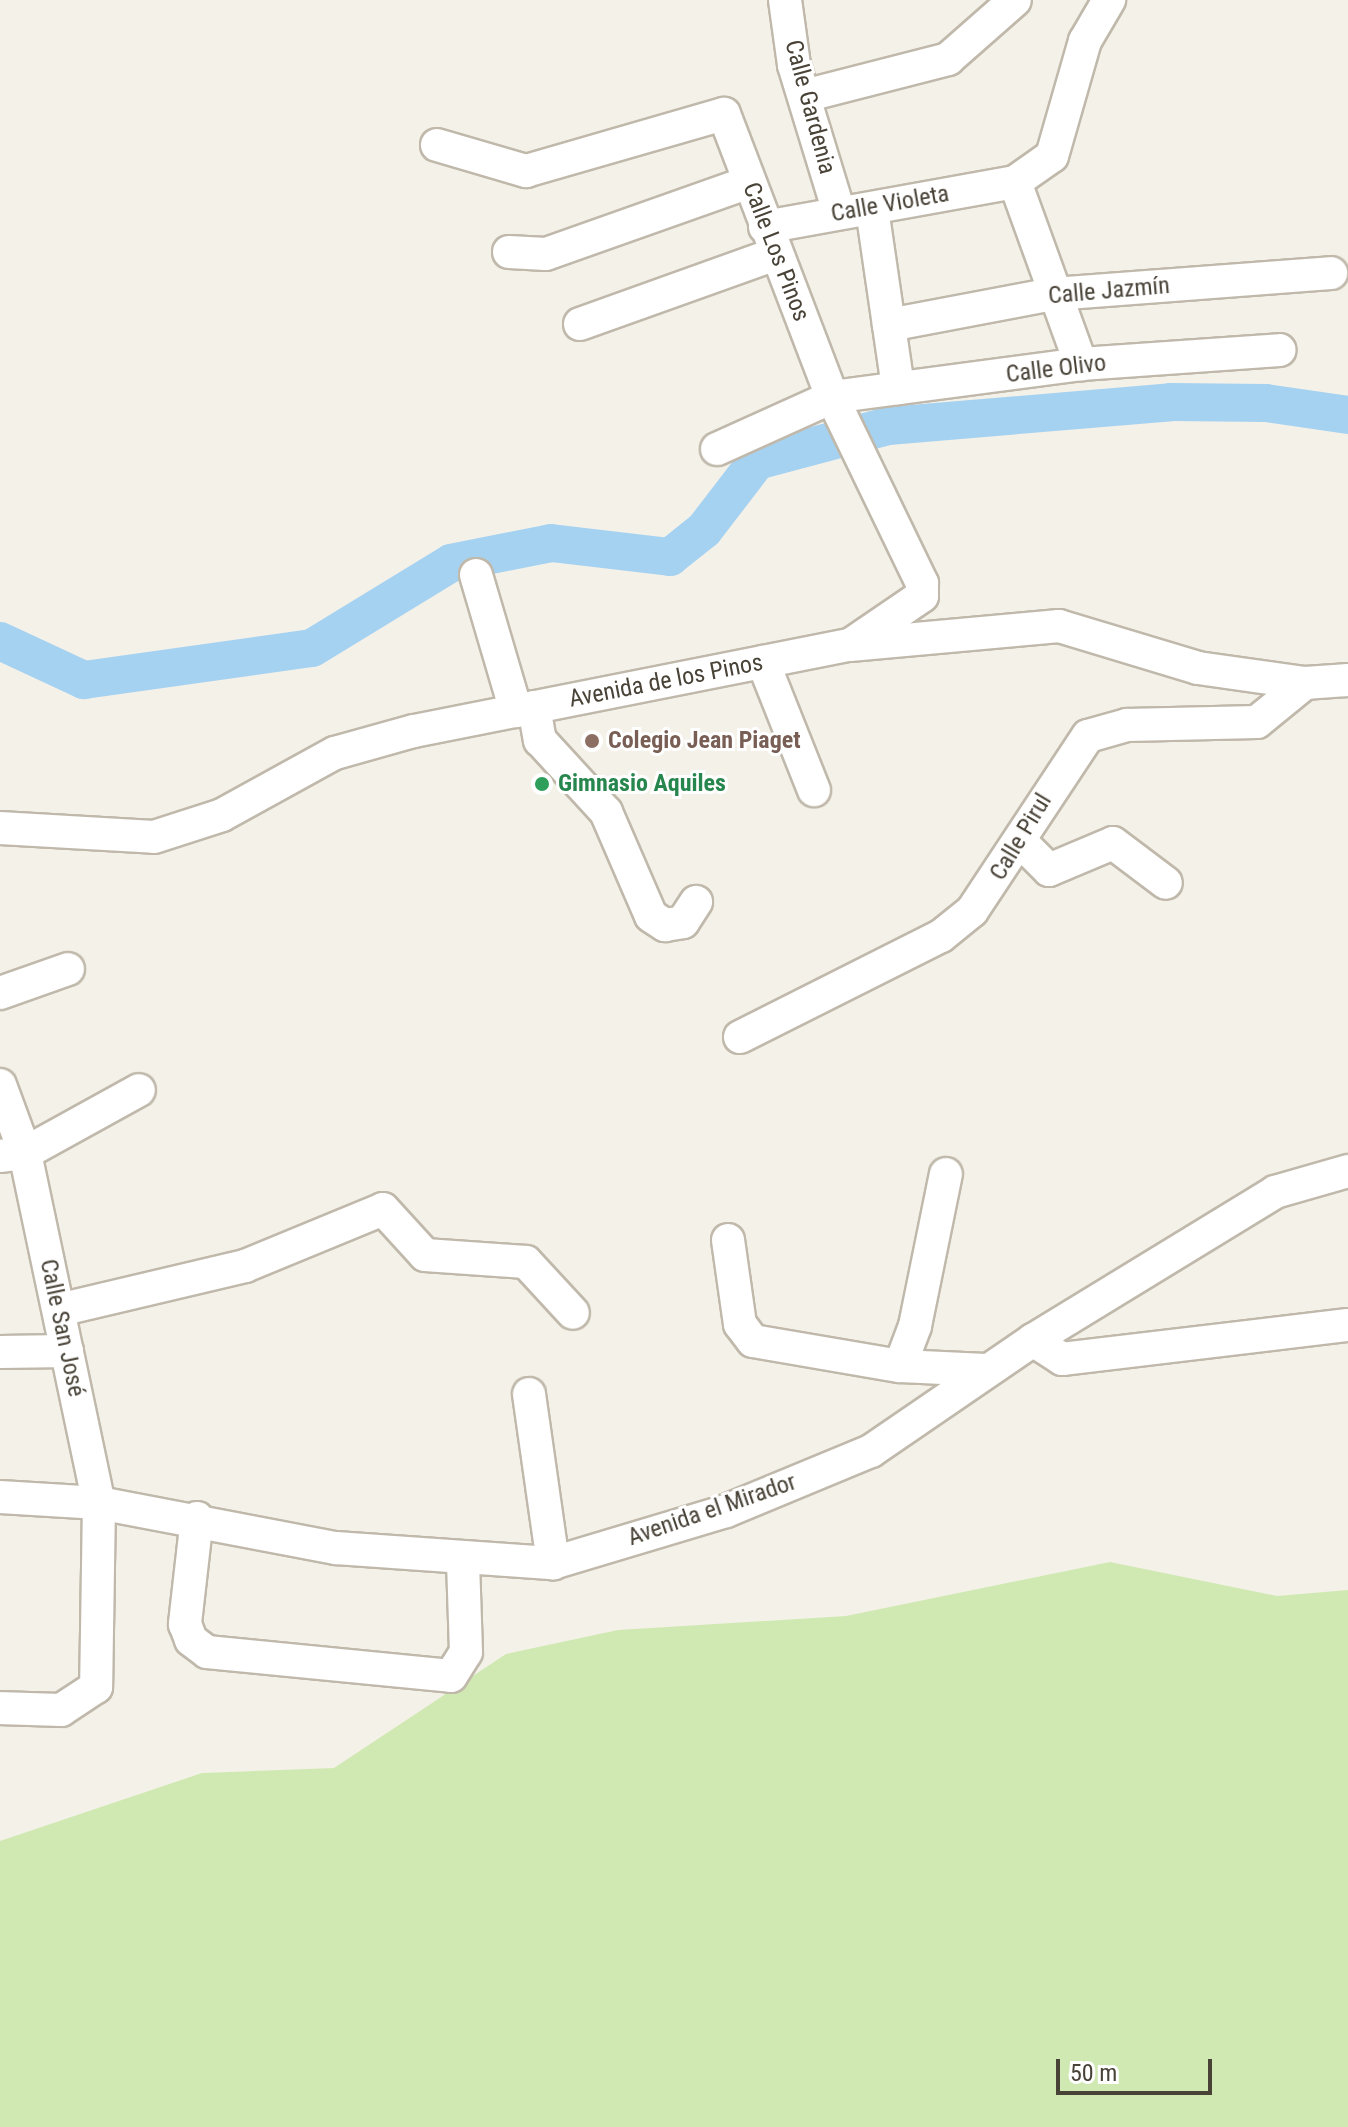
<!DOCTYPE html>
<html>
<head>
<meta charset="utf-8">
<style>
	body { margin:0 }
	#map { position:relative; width:1348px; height:2127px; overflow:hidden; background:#f4f1e9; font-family:"Roboto Condensed",sans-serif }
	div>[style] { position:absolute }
	.green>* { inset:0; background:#d0e9b2 }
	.river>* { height:38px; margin:-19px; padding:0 19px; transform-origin:19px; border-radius:19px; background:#a6d2f1 }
	.roads { filter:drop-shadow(2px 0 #c0b9ab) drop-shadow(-2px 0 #c0b9ab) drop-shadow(0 2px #c0b9ab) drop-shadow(0 -2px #c0b9ab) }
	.minor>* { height:32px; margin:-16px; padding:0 16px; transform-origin:16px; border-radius:16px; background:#fff }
	.dots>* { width:22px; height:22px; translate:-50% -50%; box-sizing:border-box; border:4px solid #fff; border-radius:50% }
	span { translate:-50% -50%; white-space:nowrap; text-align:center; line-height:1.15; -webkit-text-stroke:6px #fff; paint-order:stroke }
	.street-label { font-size:24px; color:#484237 }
	.education-label { font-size:24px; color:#785e54; font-weight:700 }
	.left { translate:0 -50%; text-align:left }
	.leisure-label { font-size:24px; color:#27864d; font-weight:700 }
	.scale { position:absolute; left:1056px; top:2059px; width:156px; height:36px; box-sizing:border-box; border:4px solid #484237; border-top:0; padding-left:10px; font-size:24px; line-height:28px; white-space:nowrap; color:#484237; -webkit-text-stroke:6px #fff; paint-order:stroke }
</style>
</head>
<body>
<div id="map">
	<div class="green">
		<i style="clip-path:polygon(1110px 1562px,1277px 1596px,1348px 1590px,1348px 2127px,0 2127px,0 1841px,202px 1773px,334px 1768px,506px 1654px,618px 1630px,846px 1616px)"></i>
	</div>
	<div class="river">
		<i style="left:0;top:641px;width:93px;rotate:24.9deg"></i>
		<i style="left:84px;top:680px;width:230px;rotate:-8deg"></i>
		<i style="left:312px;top:648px;width:163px;rotate:-31.4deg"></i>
		<i style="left:451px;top:563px;width:102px;rotate:-11.3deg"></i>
		<i style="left:551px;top:543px;width:120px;rotate:6.7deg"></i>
		<i style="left:670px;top:557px;width:43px;rotate:-38.5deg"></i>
		<i style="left:704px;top:530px;width:87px;rotate:-52.5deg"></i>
		<i style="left:757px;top:461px;width:136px;rotate:-15deg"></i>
		<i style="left:888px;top:426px;width:284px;rotate:-4.8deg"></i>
		<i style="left:1171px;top:402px;width:95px;rotate:0.6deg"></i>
		<i style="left:1266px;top:403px;width:83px;rotate:8.3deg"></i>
	</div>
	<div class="roads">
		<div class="minor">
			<i style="left:785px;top:0;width:66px;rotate:82.1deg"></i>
			<i style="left:794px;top:65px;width:154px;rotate:73deg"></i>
			<i style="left:808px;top:95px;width:145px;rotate:-14.4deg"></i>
			<i style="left:948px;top:59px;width:89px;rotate:-41.4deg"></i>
			<i style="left:437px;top:145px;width:93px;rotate:16.3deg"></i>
			<i style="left:526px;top:171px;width:206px;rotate:-16.1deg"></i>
			<i style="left:724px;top:114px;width:303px;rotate:69.1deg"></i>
			<i style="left:832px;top:397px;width:207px;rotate:64.2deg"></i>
			<i style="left:922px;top:583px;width:13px;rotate:90deg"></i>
			<i style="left:922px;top:596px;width:83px;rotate:145.7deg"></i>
			<i style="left:1015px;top:182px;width:194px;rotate:70.1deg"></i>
			<i style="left:872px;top:209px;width:181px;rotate:81.7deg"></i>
			<i style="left:765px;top:227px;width:254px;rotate:-10.2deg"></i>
			<i style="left:1015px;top:182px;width:45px;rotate:-35.1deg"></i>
			<i style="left:1052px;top:156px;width:120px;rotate:-74deg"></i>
			<i style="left:1085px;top:41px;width:48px;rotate:-59.7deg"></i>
			<i style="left:509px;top:252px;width:37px;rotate:3deg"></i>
			<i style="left:546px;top:254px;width:215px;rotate:-19.5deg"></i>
			<i style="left:580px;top:324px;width:208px;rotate:-19.7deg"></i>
			<i style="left:889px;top:325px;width:167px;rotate:-10.7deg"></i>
			<i style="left:1053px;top:294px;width:279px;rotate:-4.3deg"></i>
			<i style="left:717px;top:449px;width:126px;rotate:-24.3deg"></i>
			<i style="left:832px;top:397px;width:251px;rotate:-7.5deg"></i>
			<i style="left:1081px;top:364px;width:199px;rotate:-4deg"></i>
			<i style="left:476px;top:575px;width:142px;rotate:73.6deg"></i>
			<i style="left:763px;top:662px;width:138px;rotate:68.3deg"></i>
			<i style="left:534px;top:707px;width:34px;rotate:80deg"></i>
			<i style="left:540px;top:740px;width:98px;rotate:47.5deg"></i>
			<i style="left:606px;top:812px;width:113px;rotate:66.6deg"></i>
			<i style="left:651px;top:916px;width:17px;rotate:33deg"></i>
			<i style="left:665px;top:925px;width:18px;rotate:-9deg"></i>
			<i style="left:683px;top:922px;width:24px;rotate:-57deg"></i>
			<i style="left:0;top:828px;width:154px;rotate:3.3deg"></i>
			<i style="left:154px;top:837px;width:71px;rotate:-17.9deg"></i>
			<i style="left:222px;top:815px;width:129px;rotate:-28.8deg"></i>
			<i style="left:335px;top:753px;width:82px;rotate:-15.6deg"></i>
			<i style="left:414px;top:731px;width:444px;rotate:-11.2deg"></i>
			<i style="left:850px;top:645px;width:210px;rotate:-5.2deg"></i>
			<i style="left:1059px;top:626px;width:145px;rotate:16.8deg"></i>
			<i style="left:1198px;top:668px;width:108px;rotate:8deg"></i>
			<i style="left:1305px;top:683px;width:43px;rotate:-4deg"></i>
			<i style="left:1020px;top:841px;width:41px;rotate:45deg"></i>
			<i style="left:1049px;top:870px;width:69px;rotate:-22.9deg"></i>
			<i style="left:1113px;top:843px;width:66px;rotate:37deg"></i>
			<i style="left:0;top:993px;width:72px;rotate:-19.4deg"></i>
			<i style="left:740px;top:1037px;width:225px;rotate:-26.7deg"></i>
			<i style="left:941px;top:936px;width:40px;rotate:-39deg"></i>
			<i style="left:972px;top:911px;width:210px;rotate:-56.5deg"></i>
			<i style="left:1088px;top:736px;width:41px;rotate:-15.8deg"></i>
			<i style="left:1127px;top:725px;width:130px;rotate:-1.3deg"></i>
			<i style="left:1257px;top:722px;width:62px;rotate:-39.1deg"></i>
			<i style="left:0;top:1085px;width:72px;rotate:69.8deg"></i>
			<i style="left:25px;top:1153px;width:358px;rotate:78.1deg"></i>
			<i style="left:99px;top:1503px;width:184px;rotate:90.9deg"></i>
			<i style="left:96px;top:1687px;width:42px;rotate:146.7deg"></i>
			<i style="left:61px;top:1710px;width:61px;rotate:-178.1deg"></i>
			<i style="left:0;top:1156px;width:25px;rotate:-7deg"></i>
			<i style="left:25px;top:1153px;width:130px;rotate:-28.9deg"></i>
			<i style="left:728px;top:1240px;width:85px;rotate:81.9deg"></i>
			<i style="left:740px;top:1324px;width:21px;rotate:53deg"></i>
			<i style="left:753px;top:1341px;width:149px;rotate:9.7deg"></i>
			<i style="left:900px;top:1366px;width:86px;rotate:2.7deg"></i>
			<i style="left:59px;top:1310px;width:191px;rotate:-13.3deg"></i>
			<i style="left:245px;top:1266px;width:149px;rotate:-22.4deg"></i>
			<i style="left:383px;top:1209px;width:62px;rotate:47.6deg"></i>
			<i style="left:425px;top:1255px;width:101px;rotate:4deg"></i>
			<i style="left:526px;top:1262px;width:69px;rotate:47.3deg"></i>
			<i style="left:1033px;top:1340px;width:35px;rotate:33deg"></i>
			<i style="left:1062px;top:1359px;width:288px;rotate:-6.8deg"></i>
			<i style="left:0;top:1352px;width:67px;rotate:-0.9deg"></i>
			<i style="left:900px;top:1366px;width:43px;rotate:-69.4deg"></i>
			<i style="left:915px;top:1326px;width:155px;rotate:-78.5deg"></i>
			<i style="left:529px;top:1394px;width:171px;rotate:81.9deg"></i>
			<i style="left:0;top:1497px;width:99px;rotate:3.5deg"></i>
			<i style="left:99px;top:1503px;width:241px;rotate:10.8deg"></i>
			<i style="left:336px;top:1548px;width:218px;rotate:4deg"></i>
			<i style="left:553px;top:1563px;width:181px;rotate:-16.7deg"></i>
			<i style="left:726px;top:1511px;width:157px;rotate:-22.5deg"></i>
			<i style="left:871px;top:1451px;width:196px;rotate:-34.4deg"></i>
			<i style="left:1033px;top:1340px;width:284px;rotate:-31.4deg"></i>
			<i style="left:1275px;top:1192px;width:76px;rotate:-16deg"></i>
			<i style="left:197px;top:1518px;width:107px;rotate:96.5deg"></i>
			<i style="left:185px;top:1624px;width:17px;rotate:69deg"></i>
			<i style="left:191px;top:1640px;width:20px;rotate:37deg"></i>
			<i style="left:207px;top:1652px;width:245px;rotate:5.6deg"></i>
			<i style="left:451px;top:1676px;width:28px;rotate:-58deg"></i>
			<i style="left:466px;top:1652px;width:92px;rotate:-91.9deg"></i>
		</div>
	</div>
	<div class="dots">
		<i style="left:592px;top:741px;background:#8d6e63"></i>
		<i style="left:542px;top:784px;background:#2e9e5b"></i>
	</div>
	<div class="street-label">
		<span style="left:810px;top:107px;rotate:75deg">Calle Gardenia</span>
		<span style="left:890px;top:204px;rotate:-10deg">Calle Violeta</span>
		<span style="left:776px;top:252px;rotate:69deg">Calle Los Pinos</span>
		<span style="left:1109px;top:291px;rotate:-5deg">Calle Jazmín</span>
		<span style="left:1056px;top:369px;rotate:-7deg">Calle Olivo</span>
		<span style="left:666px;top:681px;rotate:-11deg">Avenida de los Pinos</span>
		<span style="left:1021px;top:837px;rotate:-59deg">Calle Pirul</span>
		<span style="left:62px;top:1328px;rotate:78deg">Calle San José</span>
		<span style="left:712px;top:1510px;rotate:-19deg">Avenida el Mirador</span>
	</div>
	<div class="education-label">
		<span class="left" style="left:608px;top:741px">Colegio Jean Piaget</span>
	</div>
	<div class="leisure-label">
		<span class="left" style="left:558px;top:784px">Gimnasio Aquiles</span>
	</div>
	<div class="scale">50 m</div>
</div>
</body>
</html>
